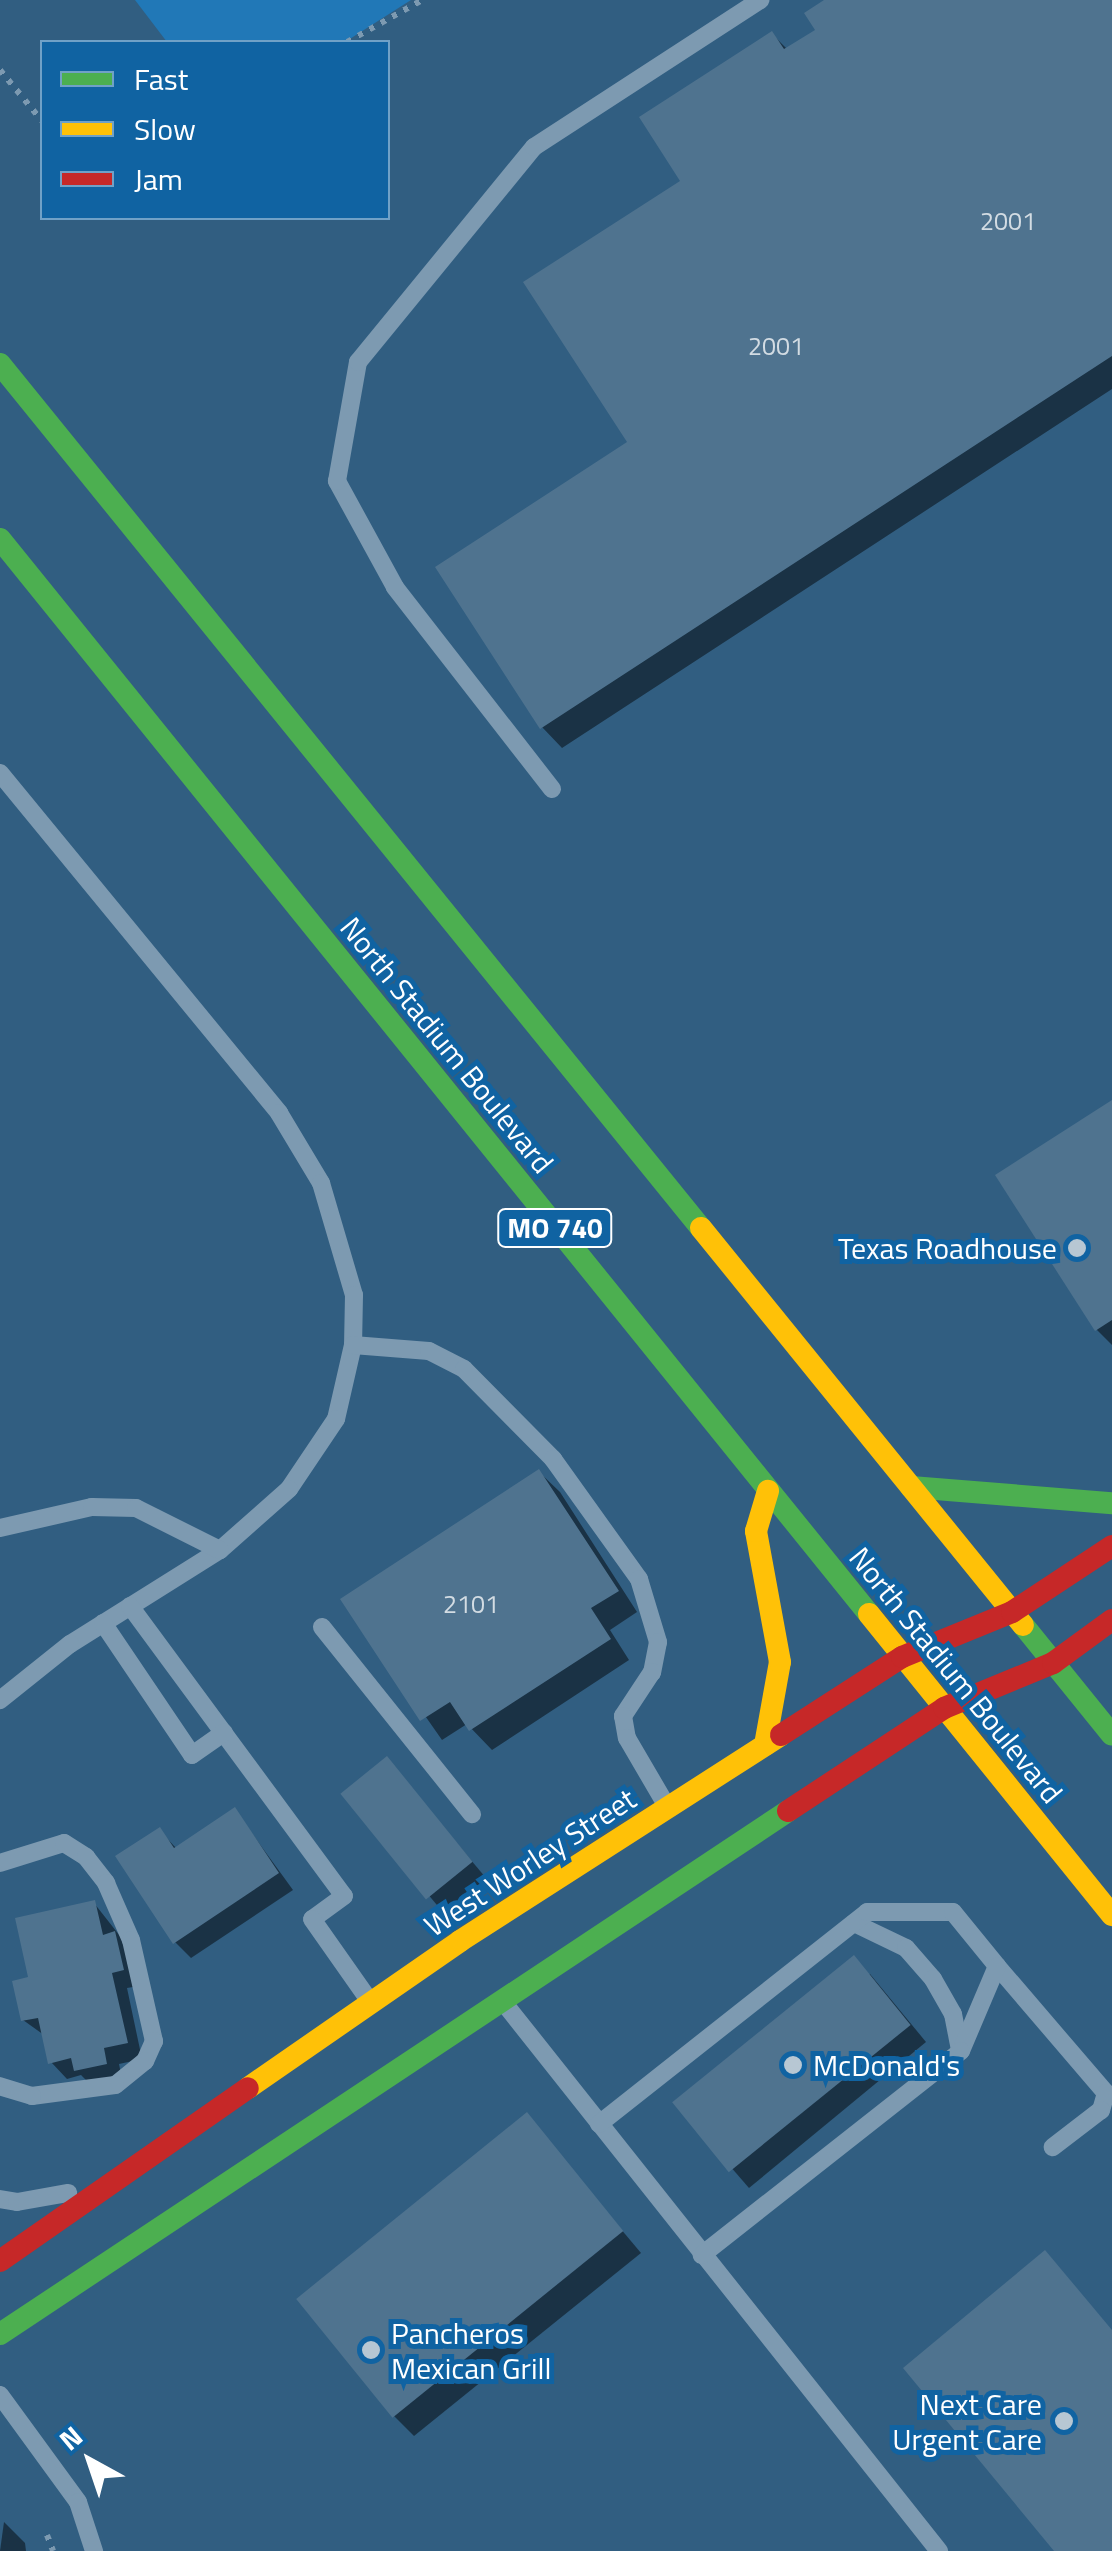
<!DOCTYPE html>
<html>
<head>
<meta charset="utf-8">
<style>
	body { margin:0 }
	#map { position:relative; width:1112px; height:2551px; overflow:hidden; background:#315e81; font-family:"Titillium Web",sans-serif }
	div>[style] { position:absolute }
	.green>* { inset:0; background:#2178b7 }
	.shadow>* { inset:0; background:#0007; transform-origin:0 0 }
	.building>* { inset:0; background:#4f738f; transform-origin:0 0 }
	.path>* { height:6px; margin-top:-3px; transform-origin:0; background:repeating-linear-gradient(90deg,#7d9ab1 0 5px,transparent 0 13px) }
	.lane>* { height:18px; margin:-9px; padding:0 9px; transform-origin:9px; border-radius:9px; background:#7d9ab1 }
	.fast>* { height:22px; margin:-11px; padding:0 11px; transform-origin:11px; border-radius:11px; background:#4caf50 }
	.slow>* { height:22px; margin:-11px; padding:0 11px; transform-origin:11px; border-radius:11px; background:#ffc107 }
	.jam>* { height:22px; margin:-11px; padding:0 11px; transform-origin:11px; border-radius:11px; background:#c62828 }
	.dots>* { width:28px; height:28px; translate:-50% -50%; box-sizing:border-box; border:5px solid #1063a2; border-radius:50% }
	span { translate:-50% -50%; white-space:nowrap; text-align:center; line-height:1.15; -webkit-text-stroke:10px #1063a2; paint-order:stroke }
	.number-label { font-size:25px; color:#d3dce3 }
	.number-label span { -webkit-text-stroke-width:0 }
	.shield-label span { padding:2px 8px; background:#1063a2; border:2px solid; border-radius:8px; -webkit-text-stroke-width:0 }
	.shield-label { font-size:28px; color:#fff; font-weight:700 }
	.street-label { font-size:30px; color:#fff }
	.poi-label { font-size:30px; color:#fff }
	.right { translate:-100% -50%; text-align:right }
	.left { translate:0 -50%; text-align:left }
	.legend { position:absolute; left:40px; top:40px; width:350px; height:180px; box-sizing:border-box; background:#1063a2; border:2px solid #70a1c7; margin:0; padding:12px 18px; list-style:none; font-size:30px; color:#fff }
	.legend li { display:flex; align-items:center; gap:20px; height:50px }
	.legend b { width:50px; border:2px solid #70a1c7 }
	.north { position:absolute; left:40px; top:2411px; width:100px; height:100px; -webkit-text-stroke:8px #1063a2; paint-order:stroke; rotate:320deg; font-size:28px; font-weight:700; line-height:40px; text-align:center; color:#fff }
	.north::after { content:''; display:block; margin:auto; width:35px; height:45px; background:#fff; clip-path:polygon(50% 0,100% 100%,50% 72%,0 100%) }
</style>
</head>
<body>
<div id="map">
	<div class="green">
		<i style="clip-path:polygon(135px 0,411px 0,345px 42px,167px 42px)"></i>
	</div>
	<div class="shadow">
		<i style="clip-path:polygon(829px 0,1112px 0,1112px 389px,562px 748px,542px 727px,631px 443px,684px 181px,772px 34px,788px 50px,818px 31px)"></i>
		<i style="clip-path:polygon(1112px 1103px,1112px 1345px,1097px 1330px)"></i>
		<i style="clip-path:polygon(539px 1472px,560px 1492px,637px 1612px,610px 1630px,629px 1660px,492px 1750px,467px 1724px,442px 1740px,344px 1600px)"></i>
		<i style="left:387px;top:1760px;width:155px;height:55px;rotate:50deg"></i>
		<i style="clip-path:polygon(235px 1810px,293px 1890px,191px 1958px,175px 1942px,159px 1830px,177px 1849px)"></i>
		<i style="clip-path:polygon(94px 1903px,131px 1950px,139px 1986px,127px 1988px,142px 2059px,119px 2064px,122px 2079px,92px 2086px,81px 2075px,67px 2079px,51px 2062px,44px 2035px,23px 2020px,31px 1979px)"></i>
		<i style="clip-path:polygon(870px 1974px,926px 2042px,749px 2188px,677px 2105px)"></i>
		<i style="clip-path:polygon(526px 2116px,641px 2253px,414px 2436px,394px 2416px)"></i>
		<i style="clip-path:polygon(4px 2522px,25px 2543px,26px 2551px,0 2551px)"></i>
	</div>
	<div class="building">
		<i style="clip-path:polygon(824px 0,1112px 0,1112px 356px,540px 729px,435px 567px,627px 442px,523px 282px,680px 181px,639px 117px,772px 31px,784px 49px,815px 30px,804px 13px)"></i>
		<i style="clip-path:polygon(1112px 1100px,1112px 1320px,1095px 1331px,995px 1175px)"></i>
		<i style="clip-path:polygon(539px 1469px,619px 1591px,591px 1608px,611px 1639px,469px 1731px,450px 1702px,420px 1721px,340px 1599px)"></i>
		<i style="left:387px;top:1756px;width:136px;height:60px;rotate:51deg"></i>
		<i style="clip-path:polygon(235px 1807px,279px 1873px,173px 1944px,115px 1856px,160px 1827px,174px 1848px)"></i>
		<i style="clip-path:polygon(95px 1900px,103px 1935px,115px 1931px,124px 1970px,112px 1973px,128px 2043px,104px 2048px,107px 2064px,74px 2071px,71px 2058px,48px 2064px,38px 2018px,21px 2021px,12px 1981px,28px 1977px,15px 1918px)"></i>
		<i style="left:854px;top:1955px;width:90px;height:234px;rotate:51deg"></i>
		<i style="left:527px;top:2112px;width:153px;height:297px;rotate:51deg"></i>
		<i style="clip-path:polygon(1045px 2250px,1112px 2330px,1112px 2551px,1054px 2551px,903px 2368px)"></i>
	</div>
	<div class="path">
		<i style="left:347px;top:42px;width:86px;rotate:-29.2deg"></i>
		<i style="left:0;top:70px;width:66px;rotate:50.5deg"></i>
		<i style="left:47px;top:2535px;width:17px;rotate:69deg"></i>
	</div>
	<div class="lane">
		<i style="left:0;top:773px;width:440px;rotate:50.6deg"></i>
		<i style="left:279px;top:1113px;width:82px;rotate:59deg"></i>
		<i style="left:321px;top:1183px;width:117px;rotate:73.6deg"></i>
		<i style="left:354px;top:1295px;width:50px;rotate:91.1deg"></i>
		<i style="left:353px;top:1345px;width:76px;rotate:102.9deg"></i>
		<i style="left:336px;top:1419px;width:84px;rotate:123.9deg"></i>
		<i style="left:289px;top:1489px;width:92px;rotate:138.5deg"></i>
		<i style="left:220px;top:1550px;width:177px;rotate:147.9deg"></i>
		<i style="left:70px;top:1644px;width:90px;rotate:141.3deg"></i>
		<i style="left:552px;top:789px;width:256px;rotate:-127.9deg"></i>
		<i style="left:395px;top:587px;width:121px;rotate:-118.7deg"></i>
		<i style="left:337px;top:481px;width:121px;rotate:-80deg"></i>
		<i style="left:358px;top:362px;width:278px;rotate:-50.7deg"></i>
		<i style="left:534px;top:147px;width:270px;rotate:-33deg"></i>
		<i style="left:353px;top:1345px;width:76px;rotate:4.5deg"></i>
		<i style="left:429px;top:1351px;width:39px;rotate:27deg"></i>
		<i style="left:464px;top:1369px;width:127px;rotate:45.3deg"></i>
		<i style="left:553px;top:1459px;width:148px;rotate:54.4deg"></i>
		<i style="left:639px;top:1579px;width:66px;rotate:73.2deg"></i>
		<i style="left:658px;top:1642px;width:31px;rotate:101deg"></i>
		<i style="left:652px;top:1672px;width:53px;rotate:123.4deg"></i>
		<i style="left:623px;top:1716px;width:22px;rotate:80deg"></i>
		<i style="left:627px;top:1738px;width:75px;rotate:59.7deg"></i>
		<i style="left:0;top:1528px;width:94px;rotate:-12.9deg"></i>
		<i style="left:92px;top:1507px;width:44px;rotate:1.3deg"></i>
		<i style="left:136px;top:1508px;width:94px;rotate:26.6deg"></i>
		<i style="left:130px;top:1606px;width:360px;rotate:53.6deg"></i>
		<i style="left:344px;top:1896px;width:39px;rotate:144deg"></i>
		<i style="left:312px;top:1919px;width:99px;rotate:54.9deg"></i>
		<i style="left:103px;top:1623px;width:159px;rotate:56deg"></i>
		<i style="left:192px;top:1755px;width:39px;rotate:-35deg"></i>
		<i style="left:322px;top:1627px;width:240px;rotate:51.3deg"></i>
		<i style="left:0;top:1863px;width:67px;rotate:-17.4deg"></i>
		<i style="left:64px;top:1843px;width:26px;rotate:32deg"></i>
		<i style="left:86px;top:1857px;width:33px;rotate:52deg"></i>
		<i style="left:106px;top:1883px;width:62px;rotate:66.3deg"></i>
		<i style="left:131px;top:1940px;width:104px;rotate:77.2deg"></i>
		<i style="left:154px;top:2041px;width:22px;rotate:114deg"></i>
		<i style="left:145px;top:2061px;width:38px;rotate:141deg"></i>
		<i style="left:115px;top:2085px;width:84px;rotate:172.5deg"></i>
		<i style="left:32px;top:2096px;width:34px;rotate:-163deg"></i>
		<i style="left:854px;top:1923px;width:58px;rotate:25.7deg"></i>
		<i style="left:906px;top:1948px;width:41px;rotate:48.9deg"></i>
		<i style="left:933px;top:1979px;width:40px;rotate:60.3deg"></i>
		<i style="left:953px;top:2014px;width:37px;rotate:79deg"></i>
		<i style="left:997px;top:1966px;width:167px;rotate:49.4deg"></i>
		<i style="left:1106px;top:2093px;width:18px;rotate:106deg"></i>
		<i style="left:1101px;top:2110px;width:61px;rotate:142.4deg"></i>
		<i style="left:504px;top:2003px;width:700px;rotate:51.56deg"></i>
		<i style="left:599px;top:2124px;width:342px;rotate:-38.3deg"></i>
		<i style="left:867px;top:1912px;width:86px"></i>
		<i style="left:953px;top:1912px;width:70px;rotate:50.8deg"></i>
		<i style="left:997px;top:1966px;width:92px;rotate:113deg"></i>
		<i style="left:961px;top:2051px;width:330px;rotate:141.8deg"></i>
		<i style="left:0;top:2199px;width:17px;rotate:10deg"></i>
		<i style="left:17px;top:2202px;width:52px;rotate:-10deg"></i>
		<i style="left:0;top:2395px;width:132px;rotate:53.9deg"></i>
		<i style="left:78px;top:2502px;width:52px;rotate:71.9deg"></i>
	</div>
	<div class="fast">
		<i style="left:0;top:364px;width:1113px;rotate:50.95deg"></i>
		<i style="left:0;top:539px;width:1382px;rotate:51.05deg"></i>
		<i style="left:911px;top:1487px;width:202px;rotate:4.6deg"></i>
		<i style="left:1023px;top:1625px;width:141px;rotate:51deg"></i>
		<i style="left:0;top:2334px;width:946px;rotate:-33.57deg"></i>
	</div>
	<div class="slow">
		<i style="left:701px;top:1228px;width:511px;rotate:50.96deg"></i>
		<i style="left:869px;top:1614px;width:387px;rotate:51.1deg"></i>
		<i style="left:765px;top:1745px;width:84px;rotate:-79.8deg"></i>
		<i style="left:780px;top:1662px;width:133px;rotate:-100.4deg"></i>
		<i style="left:756px;top:1531px;width:42px;rotate:-73.3deg"></i>
		<i style="left:248px;top:2088px;width:258px;rotate:-34.7deg"></i>
		<i style="left:460px;top:1941px;width:381px;rotate:-32.7deg"></i>
	</div>
	<div class="jam">
		<i style="left:781px;top:1735px;width:144px;rotate:-32.8deg"></i>
		<i style="left:902px;top:1657px;width:119px;rotate:-22.2deg"></i>
		<i style="left:1012px;top:1612px;width:120px;rotate:-33.4deg"></i>
		<i style="left:788px;top:1811px;width:187px;rotate:-33.4deg"></i>
		<i style="left:944px;top:1708px;width:118px;rotate:-22.4deg"></i>
		<i style="left:1053px;top:1663px;width:73px;rotate:-36.1deg"></i>
		<i style="left:0;top:2261px;width:302px;rotate:-34.9deg"></i>
	</div>
	<div class="dots">
		<i style="left:1077px;top:1248px;background:#b7c7d3"></i>
		<i style="left:793px;top:2065px;background:#b7c7d3"></i>
		<i style="left:371px;top:2350px;background:#b7c7d3"></i>
		<i style="left:1064px;top:2421px;background:#b7c7d3"></i>
	</div>
	<div class="number-label">
		<span style="left:1008px;top:221px">2001</span>
		<span style="left:776px;top:346px">2001</span>
		<span style="left:471px;top:1604px">2101</span>
	</div>
	<div class="shield-label">
		<span style="left:555px;top:1228px">MO 740</span>
	</div>
	<div class="street-label">
		<span style="left:447px;top:1045px;rotate:51deg">North Stadium Boulevard</span>
		<span style="left:956px;top:1675px;rotate:51deg">North Stadium Boulevard</span>
		<span style="left:530px;top:1862px;rotate:-33deg">West Worley Street</span>
	</div>
	<div class="poi-label">
		<span class="right" style="left:1057px;top:1248px">Texas Roadhouse</span>
		<span class="left" style="left:813px;top:2065px">McDonald's</span>
		<span class="left" style="left:391px;top:2350px">Pancheros<br>Mexican Grill</span>
		<span class="right" style="left:1042px;top:2421px">Next Care<br>Urgent Care</span>
	</div>
	<ul class="legend">
	<li><b style="height:12px;background:#4caf50"></b>Fast</li>
	<li><b style="height:12px;background:#ffc107"></b>Slow</li>
	<li><b style="height:12px;background:#c62828"></b>Jam</li>
	</ul>
	<div class="north">N</div>
</div>
</body>
</html>
